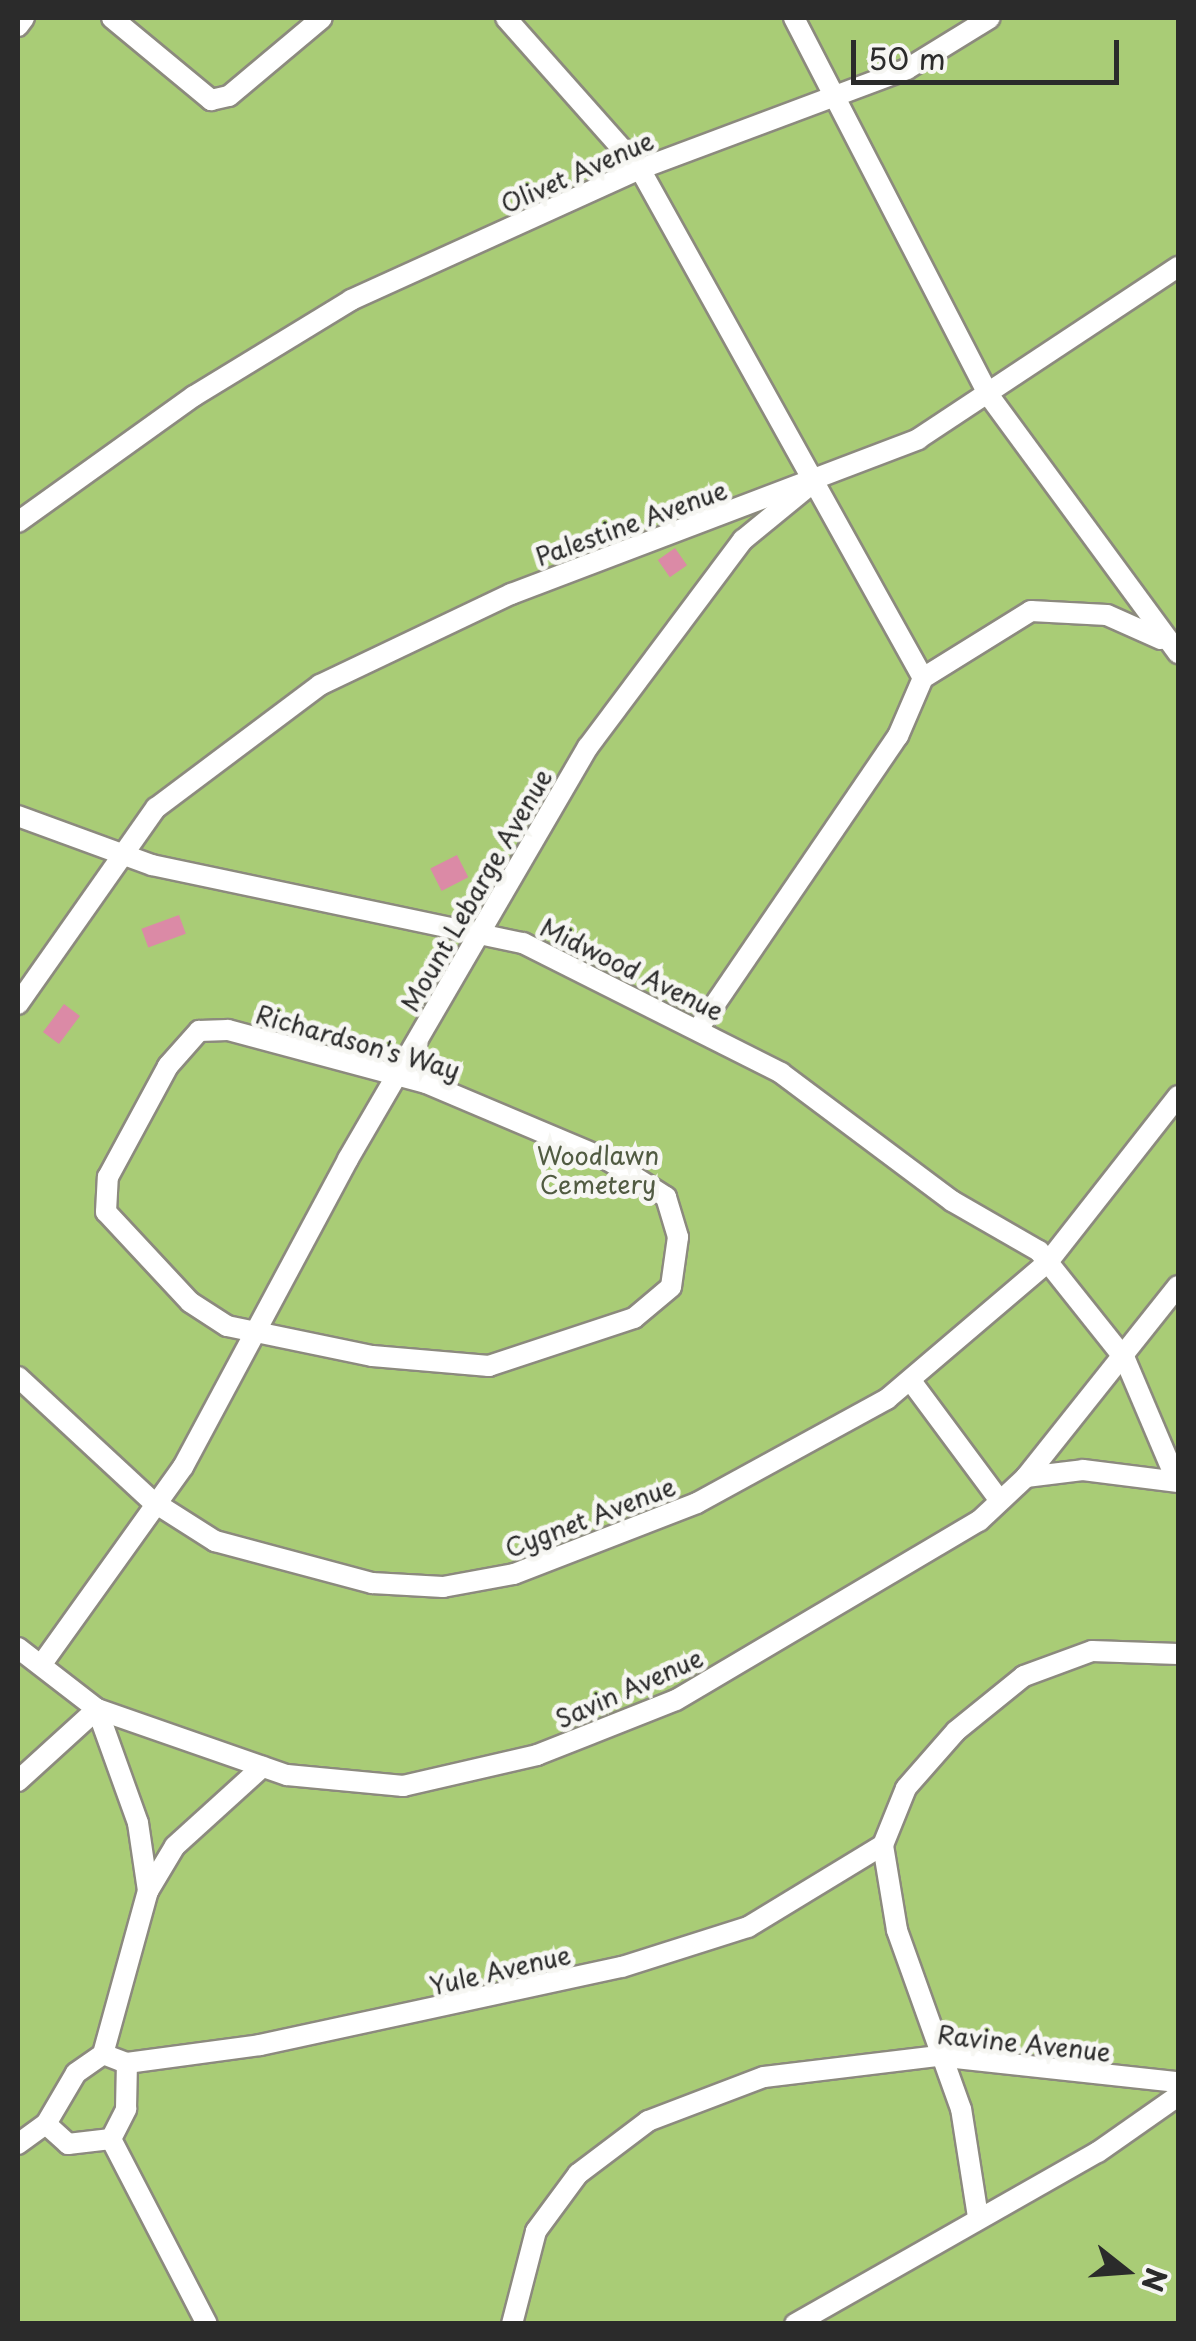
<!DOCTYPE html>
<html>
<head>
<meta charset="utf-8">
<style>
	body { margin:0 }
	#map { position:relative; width:1196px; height:2341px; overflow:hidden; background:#eee8d1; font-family:"Playpen Sans",sans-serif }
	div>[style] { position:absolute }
	.green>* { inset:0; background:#a9cc76; transform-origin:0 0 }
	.building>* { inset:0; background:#db8aa6; transform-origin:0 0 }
	.roads { filter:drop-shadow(2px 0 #8c8a7e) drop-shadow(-2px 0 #8c8a7e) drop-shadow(0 2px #8c8a7e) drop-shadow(0 -2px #8c8a7e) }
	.lane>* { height:20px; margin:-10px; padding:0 10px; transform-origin:10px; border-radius:10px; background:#fff }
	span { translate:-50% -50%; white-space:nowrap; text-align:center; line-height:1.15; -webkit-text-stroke:10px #f6f6f2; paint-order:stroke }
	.street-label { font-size:25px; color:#2b2b2b }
	.park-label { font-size:25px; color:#515b42 }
	.frame { position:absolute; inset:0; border:20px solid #2b2b2b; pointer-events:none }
	.north { position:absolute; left:1076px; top:2221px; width:100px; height:100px; -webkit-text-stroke:8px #f6f6f2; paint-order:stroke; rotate:107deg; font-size:28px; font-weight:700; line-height:40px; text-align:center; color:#2b2b2b }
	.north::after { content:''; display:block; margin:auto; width:35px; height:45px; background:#2b2b2b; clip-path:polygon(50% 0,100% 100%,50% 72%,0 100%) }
	.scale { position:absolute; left:851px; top:40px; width:268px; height:45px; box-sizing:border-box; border:5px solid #2b2b2b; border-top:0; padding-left:12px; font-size:30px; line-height:35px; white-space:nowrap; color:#2b2b2b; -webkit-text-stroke:8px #f6f6f2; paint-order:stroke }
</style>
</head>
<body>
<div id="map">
	<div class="green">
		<i style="left:18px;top:18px;width:1160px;height:2305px"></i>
	</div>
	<div class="building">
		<i style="left:675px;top:548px;width:21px;height:21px;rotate:55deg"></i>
		<i style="left:457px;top:855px;width:25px;height:30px;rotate:63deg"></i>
		<i style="left:179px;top:915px;width:20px;height:40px;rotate:70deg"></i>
		<i style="left:64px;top:1004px;width:20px;height:35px;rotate:37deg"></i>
	</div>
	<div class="roads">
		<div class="lane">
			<i style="left:112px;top:18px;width:129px;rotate:39.6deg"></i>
			<i style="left:211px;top:100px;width:18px;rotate:-13deg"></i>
			<i style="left:229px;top:96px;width:121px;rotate:-40deg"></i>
			<i style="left:506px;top:18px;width:202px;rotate:48.4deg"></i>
			<i style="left:640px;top:169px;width:582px;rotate:60.93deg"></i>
			<i style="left:794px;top:18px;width:427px;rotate:62.7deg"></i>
			<i style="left:990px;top:397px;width:318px;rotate:53.7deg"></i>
			<i style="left:18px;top:26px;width:10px;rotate:-53deg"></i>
			<i style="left:18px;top:522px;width:216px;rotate:-35.6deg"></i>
			<i style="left:194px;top:396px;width:184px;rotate:-31.4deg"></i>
			<i style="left:351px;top:300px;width:317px;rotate:-24.4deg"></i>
			<i style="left:640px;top:169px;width:285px;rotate:-20.5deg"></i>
			<i style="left:907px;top:69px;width:97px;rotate:-31.6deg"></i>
			<i style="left:18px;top:816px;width:143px;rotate:20.1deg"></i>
			<i style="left:152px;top:865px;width:379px;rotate:11.9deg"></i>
			<i style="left:523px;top:943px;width:289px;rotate:26.7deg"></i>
			<i style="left:781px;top:1073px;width:214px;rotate:36.8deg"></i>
			<i style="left:952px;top:1201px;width:100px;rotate:29.9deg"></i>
			<i style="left:1039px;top:1251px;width:138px;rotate:51.5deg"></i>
			<i style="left:1125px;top:1359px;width:130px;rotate:67deg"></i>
			<i style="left:18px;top:1004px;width:240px;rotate:-54.9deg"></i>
			<i style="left:156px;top:808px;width:205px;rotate:-36.9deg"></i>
			<i style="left:320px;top:685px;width:212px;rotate:-25.5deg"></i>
			<i style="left:511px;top:594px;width:436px;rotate:-20.8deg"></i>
			<i style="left:918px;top:439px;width:312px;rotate:-33.5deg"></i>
			<i style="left:698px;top:1029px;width:355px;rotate:-55.7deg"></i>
			<i style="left:898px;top:736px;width:63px;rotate:-66.7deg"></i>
			<i style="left:923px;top:678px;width:127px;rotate:-31.8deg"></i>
			<i style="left:1031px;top:611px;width:76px;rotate:3deg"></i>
			<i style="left:1107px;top:615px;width:59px;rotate:24deg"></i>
			<i style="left:228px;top:1030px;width:205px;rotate:15deg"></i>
			<i style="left:426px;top:1083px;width:198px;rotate:22.9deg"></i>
			<i style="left:608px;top:1160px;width:69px;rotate:32.5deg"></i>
			<i style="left:666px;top:1197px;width:42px;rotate:73.3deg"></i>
			<i style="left:678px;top:1237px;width:50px;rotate:98deg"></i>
			<i style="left:671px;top:1287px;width:48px;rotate:140deg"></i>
			<i style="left:634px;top:1318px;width:153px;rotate:161.7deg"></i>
			<i style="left:489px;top:1366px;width:117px;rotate:-175.1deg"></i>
			<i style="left:372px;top:1356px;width:148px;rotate:-168.3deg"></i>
			<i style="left:227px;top:1326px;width:44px;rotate:-147deg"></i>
			<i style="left:190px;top:1302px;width:123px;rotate:-133deg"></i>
			<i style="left:106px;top:1212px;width:35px;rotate:-87deg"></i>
			<i style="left:108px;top:1177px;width:126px;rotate:-61.6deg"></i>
			<i style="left:168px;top:1066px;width:47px;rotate:-48.5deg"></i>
			<i style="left:199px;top:1031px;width:29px;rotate:-2deg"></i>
			<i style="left:18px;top:1377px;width:183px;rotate:42.8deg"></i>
			<i style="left:152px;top:1501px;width:75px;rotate:32.4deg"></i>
			<i style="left:215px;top:1541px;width:163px;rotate:15deg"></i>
			<i style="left:372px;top:1583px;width:71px;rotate:3.2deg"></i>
			<i style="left:443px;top:1587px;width:72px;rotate:-10.4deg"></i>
			<i style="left:514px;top:1574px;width:196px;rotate:-21.2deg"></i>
			<i style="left:697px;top:1503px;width:217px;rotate:-28.7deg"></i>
			<i style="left:887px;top:1399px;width:211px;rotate:-40.4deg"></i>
			<i style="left:1048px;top:1262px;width:211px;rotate:-51.9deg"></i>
			<i style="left:911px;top:1381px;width:149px;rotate:53.4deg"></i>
			<i style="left:1026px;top:1477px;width:57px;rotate:-7deg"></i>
			<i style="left:1083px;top:1470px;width:96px;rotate:7.2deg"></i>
			<i style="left:18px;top:1648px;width:100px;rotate:37.7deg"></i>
			<i style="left:97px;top:1709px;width:201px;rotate:19.2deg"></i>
			<i style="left:287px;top:1775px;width:117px;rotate:5.4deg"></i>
			<i style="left:403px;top:1786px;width:138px;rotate:-13deg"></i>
			<i style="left:537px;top:1755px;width:149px;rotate:-21.6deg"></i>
			<i style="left:676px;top:1700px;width:352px;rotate:-30.6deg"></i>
			<i style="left:979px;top:1521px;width:64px;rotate:-43.1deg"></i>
			<i style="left:1026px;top:1477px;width:244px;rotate:-51.5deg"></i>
			<i style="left:44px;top:1661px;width:239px;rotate:-54.4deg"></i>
			<i style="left:183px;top:1467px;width:349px;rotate:-61.8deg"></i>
			<i style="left:348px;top:1159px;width:477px;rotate:-59.8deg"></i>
			<i style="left:588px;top:747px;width:259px;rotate:-53.2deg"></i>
			<i style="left:743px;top:540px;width:87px;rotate:-39.4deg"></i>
			<i style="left:97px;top:1709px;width:121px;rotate:70.2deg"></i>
			<i style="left:138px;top:1823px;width:69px;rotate:81.6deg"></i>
			<i style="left:18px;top:1781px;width:107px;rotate:-42.3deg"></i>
			<i style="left:103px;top:2054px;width:26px;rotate:21deg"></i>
			<i style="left:127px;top:2063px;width:134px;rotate:-7.7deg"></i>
			<i style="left:260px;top:2045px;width:370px;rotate:-12.2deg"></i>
			<i style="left:622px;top:1967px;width:132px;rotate:-17.6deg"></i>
			<i style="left:748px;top:1927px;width:158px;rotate:-31.3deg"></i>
			<i style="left:46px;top:2124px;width:30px;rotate:42deg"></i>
			<i style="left:68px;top:2144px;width:43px;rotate:-6.6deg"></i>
			<i style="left:111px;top:2139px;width:208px;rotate:62.6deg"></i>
			<i style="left:111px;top:2139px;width:34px;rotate:-63deg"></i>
			<i style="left:126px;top:2109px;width:46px;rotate:-88.8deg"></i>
			<i style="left:18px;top:2144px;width:34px;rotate:-36deg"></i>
			<i style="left:46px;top:2124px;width:59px;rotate:-59.5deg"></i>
			<i style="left:76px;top:2073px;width:33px;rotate:-35deg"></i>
			<i style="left:103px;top:2054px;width:169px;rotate:-74.6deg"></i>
			<i style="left:148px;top:1891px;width:52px;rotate:-59deg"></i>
			<i style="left:175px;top:1846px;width:118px;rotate:-42.2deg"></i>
			<i style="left:978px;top:2217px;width:109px;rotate:-98.9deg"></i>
			<i style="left:961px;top:2109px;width:190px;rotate:-109.7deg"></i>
			<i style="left:897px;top:1930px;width:86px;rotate:-99.4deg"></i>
			<i style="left:883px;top:1845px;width:61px;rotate:-68deg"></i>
			<i style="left:906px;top:1788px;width:76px;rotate:-48.7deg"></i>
			<i style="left:956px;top:1731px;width:87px;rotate:-39deg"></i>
			<i style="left:1024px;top:1676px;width:72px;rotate:-20.2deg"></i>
			<i style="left:1092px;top:1651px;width:86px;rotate:2deg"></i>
			<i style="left:512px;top:2324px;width:96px;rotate:-75.5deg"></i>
			<i style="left:536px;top:2231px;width:71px;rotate:-53.6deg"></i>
			<i style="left:578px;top:2174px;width:88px;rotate:-37.1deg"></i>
			<i style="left:648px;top:2121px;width:124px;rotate:-20.8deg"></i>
			<i style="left:764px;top:2077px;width:174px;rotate:-6.9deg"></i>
			<i style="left:937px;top:2056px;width:242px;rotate:6.2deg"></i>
			<i style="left:795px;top:2324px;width:348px;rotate:-29.6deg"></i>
			<i style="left:1098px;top:2152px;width:98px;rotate:-35deg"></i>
		</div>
	</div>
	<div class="street-label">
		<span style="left:577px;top:172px;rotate:-24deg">Olivet Avenue</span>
		<span style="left:631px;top:523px;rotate:-20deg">Palestine Avenue</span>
		<span style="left:476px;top:890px;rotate:-60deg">Mount Lebarge Avenue</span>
		<span style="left:632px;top:969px;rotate:26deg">Midwood Avenue</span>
		<span style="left:358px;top:1042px;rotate:16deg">Richardson's Way</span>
		<span style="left:590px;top:1517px;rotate:-21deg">Cygnet Avenue</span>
		<span style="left:629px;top:1688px;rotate:-24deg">Savin Avenue</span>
		<span style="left:500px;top:1970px;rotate:-13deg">Yule Avenue</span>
		<span style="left:1024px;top:2043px;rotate:6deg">Ravine Avenue</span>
	</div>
	<div class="park-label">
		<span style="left:598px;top:1170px">Woodlawn<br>Cemetery</span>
	</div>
	<div class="frame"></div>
	<div class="north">N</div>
	<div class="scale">50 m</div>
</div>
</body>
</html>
